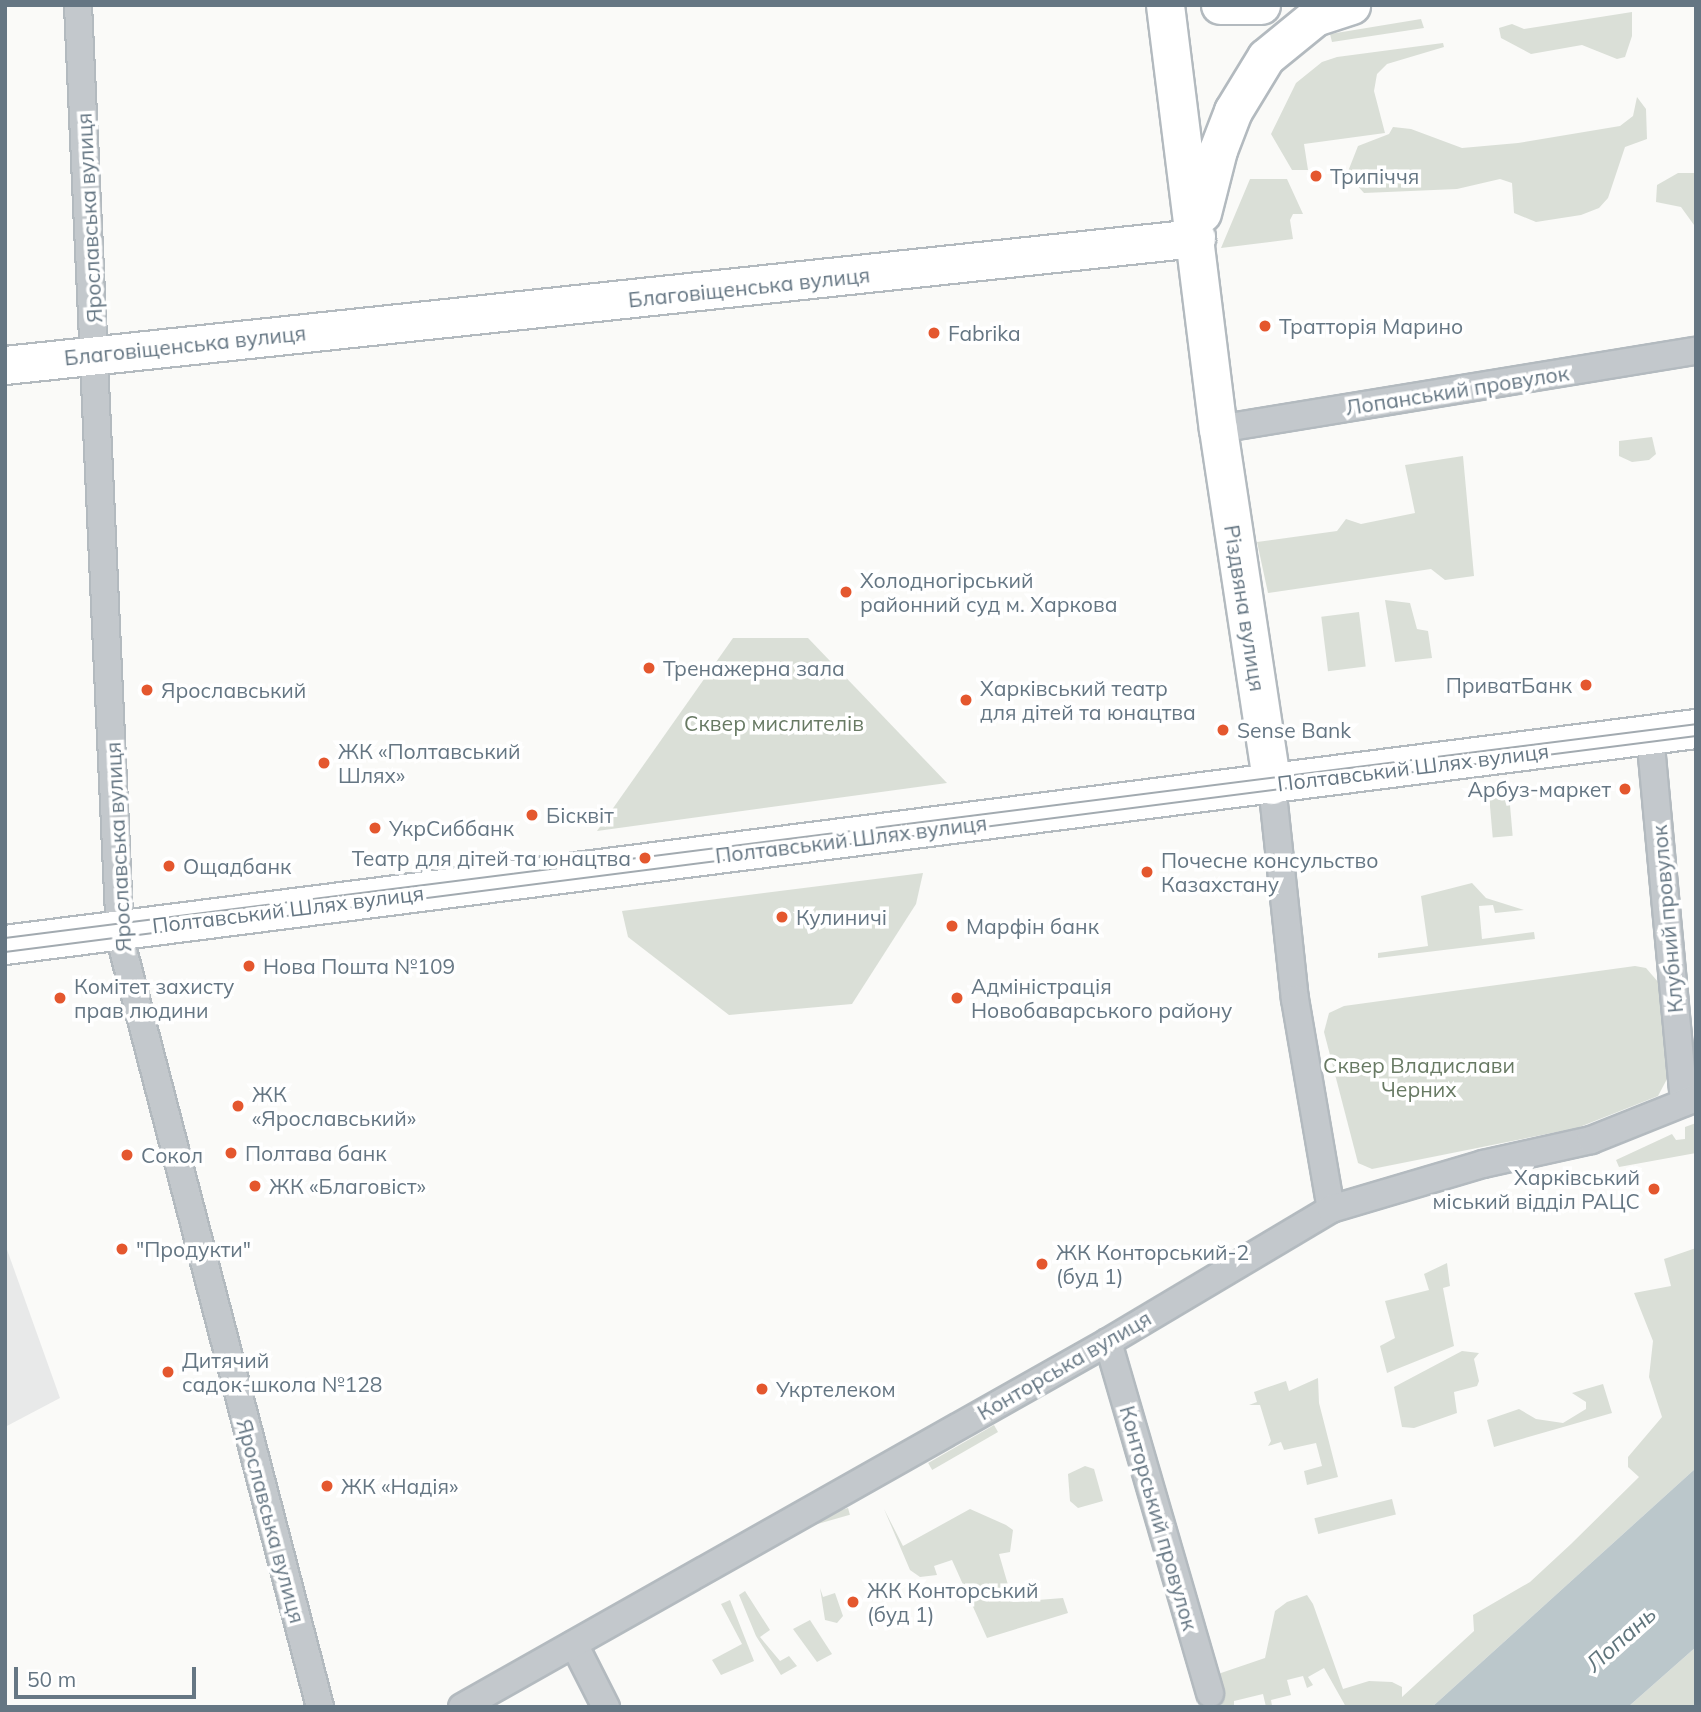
<!DOCTYPE html>
<html>
<head>
<meta charset="utf-8">
<style>
	body { margin:0 }
	#map { position:relative; width:1701px; height:1712px; overflow:hidden; background:#fafaf8; font-family:Mulish,sans-serif }
	div>[style] { position:absolute }
	.built>* { inset:0; background:#e8e9e9 }
	.green>* { inset:0; background:#dadfd7; transform-origin:0 0 }
	.water>* { inset:0; background:#bbc7cb }
	.roads { filter:drop-shadow(2px 0 #b3babf) drop-shadow(-2px 0 #b3babf) drop-shadow(0 2px #b3babf) drop-shadow(0 -2px #b3babf) }
	.street>* { height:26px; margin:-13px; padding:0 13px; transform-origin:13px; border-radius:13px; background:#c3c8cc }
	.secondary>* { height:37px; margin:-18.5px; padding:0 18.5px; transform-origin:18.5px; border-radius:18.5px; background:#fff }
	.primary>* { height:38px; margin:-19px; padding:0 19px; transform-origin:19px; border-radius:19px; background:#fff }
	.tram>* { height:2px; margin:-1px; padding:0 1px; transform-origin:1px; border-radius:1px; background:#a2aab0 }
	.dots>* { width:19px; height:19px; translate:-50% -50%; box-sizing:border-box; border:4px solid #fff; border-radius:50% }
	span { translate:-50% -50%; white-space:nowrap; text-align:center; line-height:1.15; -webkit-text-stroke:7px #fff; paint-order:stroke }
	.poi-label { font-size:21px; color:#657683 }
	.left { translate:0 -50%; text-align:left }
	.right { translate:-100% -50%; text-align:right }
	.street-label { font-size:21px; color:#657683 }
	.park-label { font-size:21px; color:#687a64 }
	.water-label { font-size:23px; color:#60757c; font-style:italic }
	.frame { position:absolute; inset:0; border:7px solid #657683; pointer-events:none }
	.scale { position:absolute; left:14px; top:1667px; width:182px; height:32px; box-sizing:border-box; border:4px solid #657683; border-top:0; padding-left:9px; font-size:21px; line-height:24px; white-space:nowrap; color:#657683; -webkit-text-stroke:5px #fff; paint-order:stroke }
</style>
</head>
<body>
<div id="map">
	<div class="built">
		<i style="clip-path:polygon(5px 1244px,60px 1398px,5px 1427px)"></i>
	</div>
	<div class="green">
		<i style="clip-path:polygon(1632px 12px,1632px 36px,1625px 57px,1617px 59px,1582px 45px,1531px 54px,1501px 38px,1499px 28px,1512px 24px,1524px 29px)"></i>
		<i style="clip-path:polygon(1421px 19px,1424px 28px,1332px 42px,1330px 34px)"></i>
		<i style="clip-path:polygon(1443px 43px,1444px 47px,1387px 64px,1377px 74px,1374px 91px,1385px 133px,1304px 144px,1308px 170px,1292px 170px,1271px 134px,1296px 83px,1322px 62px,1337px 57px)"></i>
		<i style="clip-path:polygon(1637px 97px,1646px 109px,1647px 139px,1625px 147px,1608px 198px,1599px 208px,1581px 215px,1536px 222px,1514px 213px,1512px 183px,1500px 179px,1457px 189px,1364px 193px,1347px 174px,1358px 146px,1389px 134px,1393px 127px,1411px 129px,1462px 148px,1518px 143px,1620px 126px,1633px 116px)"></i>
		<i style="clip-path:polygon(1678px 173px,1696px 173px,1696px 239px,1694px 225px,1681px 207px,1656px 202px,1657px 185px)"></i>
		<i style="clip-path:polygon(1250px 179px,1287px 179px,1303px 214px,1293px 214px,1290px 220px,1293px 239px,1221px 248px)"></i>
		<i style="clip-path:polygon(1652px 437px,1656px 454px,1649px 460px,1632px 462px,1619px 456px,1619px 441px)"></i>
		<i style="clip-path:polygon(1463px 456px,1474px 576px,1445px 580px,1431px 569px,1268px 593px,1257px 542px,1337px 531px,1346px 519px,1361px 524px,1415px 513px,1405px 465px)"></i>
		<i style="clip-path:polygon(1385px 600px,1410px 603px,1417px 629px,1428px 631px,1432px 658px,1395px 662px)"></i>
		<i style="left:1359px;top:612px;width:55px;height:38px;rotate:83deg"></i>
		<i style="clip-path:polygon(733px 638px,808px 638px,947px 783px,597px 831px)"></i>
		<i style="left:1509px;top:794px;width:42px;height:20px;rotate:85deg"></i>
		<i style="clip-path:polygon(923px 873px,916px 904px,852px 1004px,729px 1015px,628px 937px,622px 911px)"></i>
		<i style="clip-path:polygon(1472px 883px,1486px 898px,1524px 910px,1495px 913px,1493px 905px,1479px 906px,1482px 939px,1534px 932px,1535px 939px,1378px 958px,1378px 953px,1428px 946px,1421px 896px)"></i>
		<i style="clip-path:polygon(1635px 966px,1646px 968px,1659px 983px,1667px 1079px,1658px 1096px,1577px 1128px,1372px 1169px,1358px 1163px,1324px 1032px,1329px 1013px,1344px 1006px)"></i>
		<i style="clip-path:polygon(1696px 1123px,1696px 1153px,1619px 1167px,1616px 1160px,1672px 1134px,1676px 1140px,1685px 1139px,1685px 1127px)"></i>
		<i style="clip-path:polygon(1696px 1248px,1696px 1468px,1432px 1707px,1346px 1707px,1324px 1668px,1308px 1677px,1313px 1685px,1307px 1688px,1303px 1676px,1287px 1680px,1291px 1695px,1271px 1700px,1272px 1706px,1266px 1707px,1263px 1694px,1234px 1701px,1234px 1707px,1222px 1707px,1218px 1691px,1224px 1689px,1218px 1674px,1265px 1658px,1275px 1611px,1287px 1602px,1307px 1595px,1313px 1604px,1343px 1689px,1369px 1681px,1392px 1682px,1402px 1687px,1402px 1697px,1474px 1631px,1473px 1615px,1530px 1582px,1571px 1544px,1639px 1477px,1628px 1467px,1628px 1457px,1662px 1417px,1649px 1377px,1653px 1341px,1634px 1293px,1671px 1286px,1664px 1259px)"></i>
		<i style="clip-path:polygon(1447px 1263px,1450px 1286px,1443px 1288px,1454px 1346px,1387px 1373px,1380px 1346px,1395px 1338px,1385px 1301px,1429px 1290px,1424px 1274px)"></i>
		<i style="clip-path:polygon(1462px 1351px,1479px 1353px,1474px 1359px,1479px 1381px,1477px 1386px,1454px 1392px,1457px 1413px,1414px 1428px,1402px 1427px,1394px 1387px)"></i>
		<i style="clip-path:polygon(1318px 1378px,1319px 1403px,1338px 1477px,1307px 1485px,1304px 1471px,1322px 1466px,1316px 1443px,1284px 1450px,1281px 1442px,1268px 1446px,1271px 1441px,1260px 1405px,1249px 1405px,1257px 1402px,1254px 1392px,1286px 1381px,1289px 1391px)"></i>
		<i style="clip-path:polygon(1603px 1384px,1612px 1413px,1494px 1447px,1487px 1420px,1519px 1409px,1536px 1419px,1563px 1423px,1586px 1409px,1586px 1402px,1572px 1393px)"></i>
		<i style="left:994px;top:1425px;width:8px;height:76px;rotate:60deg"></i>
		<i style="clip-path:polygon(1085px 1466px,1094px 1469px,1103px 1501px,1078px 1508px,1070px 1501px,1068px 1474px)"></i>
		<i style="left:1392px;top:1499px;width:16px;height:80px;rotate:76deg"></i>
		<i style="left:848px;top:1508px;width:7px;height:75px;rotate:74deg"></i>
		<i style="clip-path:polygon(884px 1509px,903px 1546px,970px 1509px,1006px 1525px,1013px 1530px,1010px 1552px,999px 1554px,1013px 1602px,1063px 1598px,1068px 1613px,987px 1638px,952px 1560px,934px 1566px,937px 1575px,920px 1577px,910px 1570px)"></i>
		<i style="clip-path:polygon(820px 1588px,823px 1597px,835px 1593px,843px 1616px,837px 1623px,825px 1620px)"></i>
		<i style="clip-path:polygon(745px 1591px,770px 1630px,760px 1637px,780px 1661px,789px 1656px,797px 1666px,781px 1675px,756px 1636px,739px 1595px)"></i>
		<i style="clip-path:polygon(730px 1600px,754px 1661px,721px 1675px,712px 1660px,742px 1644px,721px 1604px)"></i>
		<i style="clip-path:polygon(810px 1620px,832px 1654px,817px 1662px,793px 1629px)"></i>
		<i style="clip-path:polygon(1696px 1647px,1696px 1707px,1628px 1707px)"></i>
	</div>
	<div class="water">
		<i style="clip-path:polygon(1696px 1468px,1696px 1647px,1628px 1707px,1432px 1707px)"></i>
	</div>
	<div class="roads">
		<div class="street">
			<i style="left:78px;top:5px;width:934px;rotate:87.42deg"></i>
			<i style="left:120px;top:938px;width:795px;rotate:75.42deg"></i>
			<i style="left:1218px;top:429px;width:484px;rotate:-9.3deg"></i>
			<i style="left:1650px;top:735px;width:369px;rotate:84.7deg"></i>
			<i style="left:1272px;top:785px;width:215px;rotate:83.9deg"></i>
			<i style="left:1295px;top:999px;width:213px;rotate:80.3deg"></i>
			<i style="left:1108px;top:1342px;width:366px;rotate:73.8deg"></i>
			<i style="left:574px;top:1644px;width:71px;rotate:63.1deg"></i>
			<i style="left:462px;top:1707px;width:742px;rotate:-29.47deg"></i>
			<i style="left:1108px;top:1342px;width:260px;rotate:-30.8deg"></i>
			<i style="left:1331px;top:1209px;width:159px;rotate:-16.5deg"></i>
			<i style="left:1483px;top:1164px;width:111px;rotate:-12.5deg"></i>
			<i style="left:1591px;top:1140px;width:113px;rotate:-21.8deg"></i>
		</div>
		<div class="secondary">
			<i style="left:1165px;top:5px;width:427px;rotate:82.9deg"></i>
			<i style="left:1218px;top:429px;width:360px;rotate:81.4deg"></i>
			<i style="left:1220px;top:5px;width:41px"></i>
			<i style="left:1202px;top:213px;width:65px;rotate:-75.7deg"></i>
			<i style="left:1218px;top:150px;width:42px;rotate:-69deg"></i>
			<i style="left:1233px;top:111px;width:63px;rotate:-58.6deg"></i>
			<i style="left:1266px;top:57px;width:63px;rotate:-39.2deg"></i>
			<i style="left:1315px;top:17px;width:38px;rotate:-18deg"></i>
			<i style="left:5px;top:365px;width:1198px;rotate:-6.09deg"></i>
		</div>
		<div class="primary">
			<i style="left:5px;top:945px;width:1705px;rotate:-7.28deg"></i>
		</div>
	</div>
	<div class="tram">
		<i style="left:5px;top:938px;width:1704px;rotate:-7.21deg"></i>
		<i style="left:5px;top:952px;width:1705px;rotate:-7.28deg"></i>
	</div>
	<div class="dots">
		<i style="left:1316px;top:176px;background:#e4572e"></i>
		<i style="left:1265px;top:326px;background:#e4572e"></i>
		<i style="left:934px;top:333px;background:#e4572e"></i>
		<i style="left:846px;top:592px;background:#e4572e"></i>
		<i style="left:649px;top:668px;background:#e4572e"></i>
		<i style="left:1586px;top:685px;background:#e4572e"></i>
		<i style="left:147px;top:690px;background:#e4572e"></i>
		<i style="left:966px;top:700px;background:#e4572e"></i>
		<i style="left:1223px;top:730px;background:#e4572e"></i>
		<i style="left:324px;top:763px;background:#e4572e"></i>
		<i style="left:1625px;top:789px;background:#e4572e"></i>
		<i style="left:532px;top:815px;background:#e4572e"></i>
		<i style="left:375px;top:828px;background:#e4572e"></i>
		<i style="left:645px;top:858px;background:#e4572e"></i>
		<i style="left:169px;top:866px;background:#e4572e"></i>
		<i style="left:1147px;top:872px;background:#e4572e"></i>
		<i style="left:782px;top:917px;background:#e4572e"></i>
		<i style="left:952px;top:926px;background:#e4572e"></i>
		<i style="left:249px;top:966px;background:#e4572e"></i>
		<i style="left:60px;top:998px;background:#e4572e"></i>
		<i style="left:957px;top:998px;background:#e4572e"></i>
		<i style="left:238px;top:1106px;background:#e4572e"></i>
		<i style="left:231px;top:1153px;background:#e4572e"></i>
		<i style="left:127px;top:1155px;background:#e4572e"></i>
		<i style="left:255px;top:1186px;background:#e4572e"></i>
		<i style="left:1654px;top:1189px;background:#e4572e"></i>
		<i style="left:122px;top:1249px;background:#e4572e"></i>
		<i style="left:1042px;top:1264px;background:#e4572e"></i>
		<i style="left:168px;top:1372px;background:#e4572e"></i>
		<i style="left:762px;top:1389px;background:#e4572e"></i>
		<i style="left:327px;top:1486px;background:#e4572e"></i>
		<i style="left:853px;top:1602px;background:#e4572e"></i>
	</div>
	<div class="poi-label">
		<span class="left" style="left:1330px;top:176px">Трипіччя</span>
		<span class="left" style="left:1279px;top:326px">Тратторія Марино</span>
		<span class="left" style="left:948px;top:333px">Fabrika</span>
		<span class="left" style="left:860px;top:592px">Холодногірський<br>районний суд м. Харкова</span>
		<span class="left" style="left:663px;top:668px">Тренажерна зала</span>
		<span class="right" style="left:1572px;top:685px">ПриватБанк</span>
		<span class="left" style="left:980px;top:700px">Харківський театр<br>для дітей та юнацтва</span>
		<span class="left" style="left:161px;top:690px">Ярославський</span>
		<span class="left" style="left:1237px;top:730px">Sense Bank</span>
		<span class="left" style="left:338px;top:763px">ЖК «Полтавський<br>Шлях»</span>
		<span class="right" style="left:1611px;top:789px">Арбуз-маркет</span>
		<span class="left" style="left:546px;top:815px">Бісквіт</span>
		<span class="left" style="left:389px;top:828px">УкрСиббанк</span>
		<span class="right" style="left:631px;top:858px">Театр для дітей та юнацтва</span>
		<span class="left" style="left:1161px;top:872px">Почесне консульство<br>Казахстану</span>
		<span class="left" style="left:183px;top:866px">Ощадбанк</span>
		<span class="left" style="left:796px;top:917px">Кулиничі</span>
		<span class="left" style="left:966px;top:926px">Марфін банк</span>
		<span class="left" style="left:263px;top:966px">Нова Пошта №109</span>
		<span class="left" style="left:74px;top:998px">Комітет захисту<br>прав людини</span>
		<span class="left" style="left:971px;top:998px">Адміністрація<br>Новобаварського району</span>
		<span class="left" style="left:252px;top:1106px">ЖК<br>«Ярославський»</span>
		<span class="left" style="left:245px;top:1153px">Полтава банк</span>
		<span class="left" style="left:141px;top:1155px">Сокол</span>
		<span class="right" style="left:1640px;top:1189px">Харківський<br>міський відділ РАЦС</span>
		<span class="left" style="left:269px;top:1186px">ЖК «Благовіст»</span>
		<span class="left" style="left:136px;top:1249px">"Продукти"</span>
		<span class="left" style="left:1056px;top:1264px">ЖК Конторський-2<br>(буд 1)</span>
		<span class="left" style="left:182px;top:1372px">Дитячий<br>садок-школа №128</span>
		<span class="left" style="left:776px;top:1389px">Укртелеком</span>
		<span class="left" style="left:341px;top:1486px">ЖК «Надія»</span>
		<span class="left" style="left:867px;top:1602px">ЖК Конторський<br>(буд 1)</span>
	</div>
	<div class="street-label">
		<span style="left:89px;top:218px;rotate:-93deg">Ярославська вулиця</span>
		<span style="left:749px;top:287px;rotate:-6deg">Благовіщенська вулиця</span>
		<span style="left:185px;top:345px;rotate:-6deg">Благовіщенська вулиця</span>
		<span style="left:1457px;top:390px;rotate:-9deg">Лопанський провулок</span>
		<span style="left:1245px;top:608px;rotate:81deg">Різдвяна вулиця</span>
		<span style="left:1413px;top:767px;rotate:-7deg">Полтавський Шлях вулиця</span>
		<span style="left:851px;top:839px;rotate:-7deg">Полтавський Шлях вулиця</span>
		<span style="left:118px;top:847px;rotate:-93deg">Ярославська вулиця</span>
		<span style="left:288px;top:909px;rotate:-7deg">Полтавський Шлях вулиця</span>
		<span style="left:1667px;top:919px;rotate:-95deg">Клубний провулок</span>
		<span style="left:1064px;top:1365px;rotate:-30deg">Конторська вулиця</span>
		<span style="left:1159px;top:1518px;rotate:74deg">Конторський провулок</span>
		<span style="left:271px;top:1521px;rotate:75deg">Ярославська вулиця</span>
	</div>
	<div class="park-label">
		<span style="left:774px;top:723px">Сквер мислителів</span>
		<span style="left:1419px;top:1077px">Сквер Владислави<br>Черних</span>
	</div>
	<div class="water-label">
		<span style="left:1621px;top:1639px;rotate:-42deg">Лопань</span>
	</div>
	<div class="frame"></div>
	<div class="scale">50 m</div>
</div>
</body>
</html>
